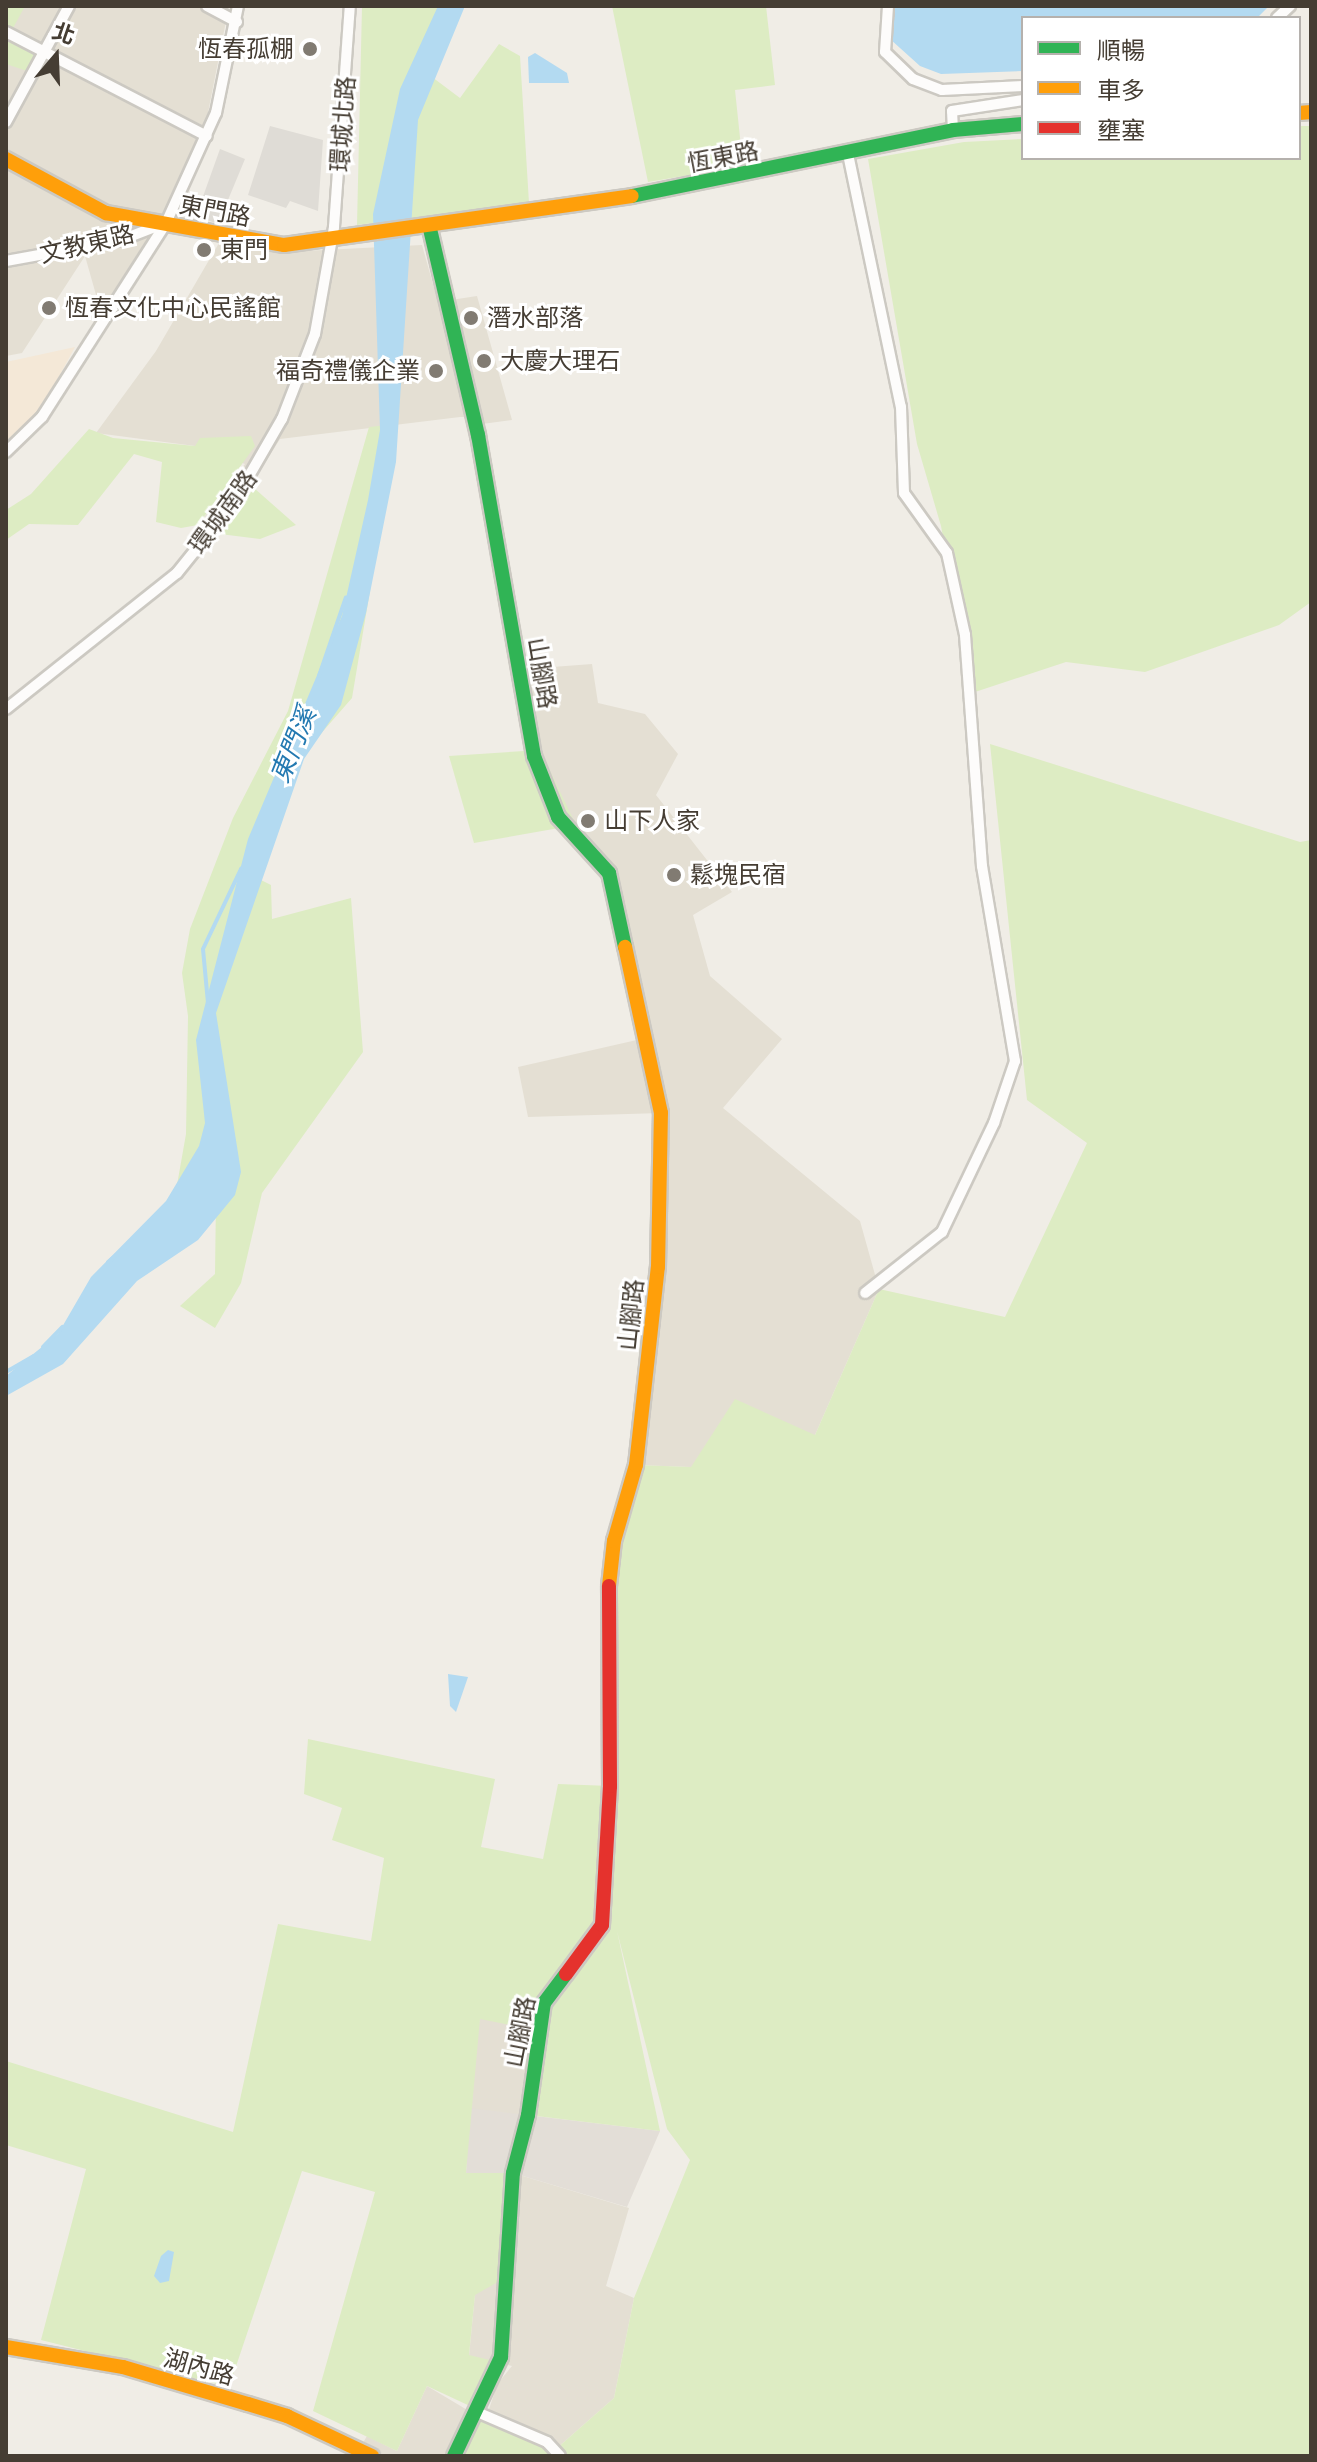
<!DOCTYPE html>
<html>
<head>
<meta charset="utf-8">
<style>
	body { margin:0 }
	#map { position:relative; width:1317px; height:2462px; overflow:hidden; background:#f0ede6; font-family:"PT Sans","Noto Sans TC",sans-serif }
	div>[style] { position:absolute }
	.residential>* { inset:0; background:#e4dfd3; transform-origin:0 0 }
	.commercial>* { inset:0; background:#f4e8d7 }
	.industrial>* { inset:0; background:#e3ded7 }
	.green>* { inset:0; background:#ddecc3 }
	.parking>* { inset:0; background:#dfdcd6 }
	.water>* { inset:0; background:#b3daf1 }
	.stream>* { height:4px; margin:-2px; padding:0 2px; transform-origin:2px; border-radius:2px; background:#b3daf1 }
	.roads { filter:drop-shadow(2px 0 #ccc9c2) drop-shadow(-2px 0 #ccc9c2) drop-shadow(0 2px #ccc9c2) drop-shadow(0 -2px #ccc9c2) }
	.street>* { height:10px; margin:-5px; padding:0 5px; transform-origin:5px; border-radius:5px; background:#fdfcfb }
	.fast>* { height:14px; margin:-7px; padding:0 7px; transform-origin:7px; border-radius:7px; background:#30b455 }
	.slow>* { height:14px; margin:-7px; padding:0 7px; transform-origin:7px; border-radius:7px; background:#ff9f0a }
	.jam>* { height:14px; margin:-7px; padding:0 7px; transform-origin:7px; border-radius:7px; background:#e5322d }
	.dots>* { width:22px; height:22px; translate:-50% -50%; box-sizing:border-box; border:4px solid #fff; border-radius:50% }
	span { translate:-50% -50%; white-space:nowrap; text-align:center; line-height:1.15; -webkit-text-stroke:6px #fff; paint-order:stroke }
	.poi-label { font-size:24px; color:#453d33 }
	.right { translate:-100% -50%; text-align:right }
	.left { translate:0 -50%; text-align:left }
	.street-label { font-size:24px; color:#453d33 }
	.water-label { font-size:26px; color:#2379b1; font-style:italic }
	.frame { position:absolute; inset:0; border:8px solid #453d33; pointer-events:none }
	.legend { position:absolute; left:1021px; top:16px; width:280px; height:144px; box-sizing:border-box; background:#fff; border:2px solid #b5b1ad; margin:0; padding:10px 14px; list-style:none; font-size:24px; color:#453d33 }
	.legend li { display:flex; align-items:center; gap:16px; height:40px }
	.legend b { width:40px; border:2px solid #b5b1ad }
	.north { position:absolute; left:16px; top:16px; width:80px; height:80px; -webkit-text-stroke:6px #fff; paint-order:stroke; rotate:19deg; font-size:22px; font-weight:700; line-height:32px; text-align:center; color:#453d33 }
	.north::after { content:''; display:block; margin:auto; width:28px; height:36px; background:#453d33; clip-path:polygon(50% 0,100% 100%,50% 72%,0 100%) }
</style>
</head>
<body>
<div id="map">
	<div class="residential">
		<i style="clip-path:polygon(6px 6px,229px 6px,205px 128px,171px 203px,102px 316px,85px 256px,22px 353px,6px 356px)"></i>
		<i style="clip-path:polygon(219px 243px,284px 252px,422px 245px,438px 302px,477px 296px,512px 420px,482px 424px,481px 417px,460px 417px,280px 439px,220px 534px,198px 525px,245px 464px,195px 446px,96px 433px,156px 351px)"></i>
		<i style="clip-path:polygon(592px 664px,598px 703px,645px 714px,678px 754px,656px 795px,732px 892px,693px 915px,710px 976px,782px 1039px,723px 1108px,860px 1221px,879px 1289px,815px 1435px,691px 1467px,636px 1465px,662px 1259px,661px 1113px,528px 1117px,518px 1067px,650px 1037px,609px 859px,576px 825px,547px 773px,526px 669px)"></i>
		<i style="left:480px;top:2018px;width:60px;height:91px;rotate:12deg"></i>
		<i style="clip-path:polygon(513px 2173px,629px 2208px,606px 2286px,634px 2298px,614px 2398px,556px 2449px,489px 2409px,498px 2383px,512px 2366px,469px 2356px,475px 2294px)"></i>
		<i style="clip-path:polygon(427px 2386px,469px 2411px,444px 2456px,355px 2456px,367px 2436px,397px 2451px)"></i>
	</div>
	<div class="commercial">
		<i style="clip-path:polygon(75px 347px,40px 412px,6px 443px,6px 362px)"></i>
	</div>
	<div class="industrial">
		<i style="clip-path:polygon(469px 2108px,660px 2131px,627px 2207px,513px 2173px,466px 2174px)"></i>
	</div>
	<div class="green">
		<i style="clip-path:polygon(6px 6px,25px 6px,12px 30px,38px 47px,27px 71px,6px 64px)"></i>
		<i style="clip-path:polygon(362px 6px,442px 6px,432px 77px,460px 98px,499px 44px,520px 56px,529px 203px,357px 225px)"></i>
		<i style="clip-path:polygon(612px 6px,766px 6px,775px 85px,735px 90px,743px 166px,648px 182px)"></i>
		<i style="clip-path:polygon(1299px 126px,1311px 126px,1311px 602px,1279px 625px,1145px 672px,1066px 662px,972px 693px,941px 526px,917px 444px,868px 159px,964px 142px,1023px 139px,1023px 158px,1299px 158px)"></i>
		<i style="clip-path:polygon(398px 424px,352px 698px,311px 745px,241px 870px,271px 885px,272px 919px,351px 898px,363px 1052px,262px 1193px,241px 1283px,215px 1328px,180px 1306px,215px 1274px,216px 1198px,177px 1185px,186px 1134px,188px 1016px,182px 973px,190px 929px,233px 818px,288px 711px,369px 427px)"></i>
		<i style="clip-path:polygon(89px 429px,113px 438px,195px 446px,200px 438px,251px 436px,255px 446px,198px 525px,181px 528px,156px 522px,162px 462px,134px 454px,78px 525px,29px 524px,6px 540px,6px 510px,31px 494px)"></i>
		<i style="clip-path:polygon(254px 488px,296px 525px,260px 539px,220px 534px)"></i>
		<i style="clip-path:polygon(990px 744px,1300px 842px,1311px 840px,1311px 2456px,464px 2456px,480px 2419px,556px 2449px,614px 2398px,634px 2298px,690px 2160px,667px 2129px,617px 1931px,660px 2131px,528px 2115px,539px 2031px,480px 2019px,466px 2173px,513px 2173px,510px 2275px,475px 2295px,469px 2355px,494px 2361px,472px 2407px,427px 2386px,397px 2451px,313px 2411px,375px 2192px,302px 2171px,229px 2387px,41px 2340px,86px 2169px,6px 2145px,6px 2061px,233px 2132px,278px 1924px,371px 1941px,384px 1858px,332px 1840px,342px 1808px,304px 1794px,308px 1739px,495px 1779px,481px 1847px,543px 1859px,558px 1784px,610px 1786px,605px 1617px,636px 1465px,691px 1467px,735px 1399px,815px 1435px,879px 1289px,1005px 1317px,1087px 1143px,1027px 1100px)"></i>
		<i style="clip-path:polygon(540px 750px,576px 825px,474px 843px,449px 756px)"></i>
	</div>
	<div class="parking">
		<i style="clip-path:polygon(270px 126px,323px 140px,318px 211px,290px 201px,286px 208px,248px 195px)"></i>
		<i style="clip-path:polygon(220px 149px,245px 159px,218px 224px,196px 216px)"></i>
	</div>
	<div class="water">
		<i style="clip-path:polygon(438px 6px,465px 6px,418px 120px,396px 462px,366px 613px,341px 705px,304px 759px,216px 1013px,241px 1172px,235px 1195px,198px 1240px,137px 1281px,63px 1364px,6px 1396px,6px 1376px,58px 1334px,91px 1277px,166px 1201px,199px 1146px,205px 1123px,196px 1040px,248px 839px,342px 616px,368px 500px,380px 430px,373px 214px,400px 89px)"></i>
		<i style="clip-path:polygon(889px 6px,1269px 6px,1257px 18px,1023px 18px,1023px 71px,941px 74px,920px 66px,890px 39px)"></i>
		<i style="clip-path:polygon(535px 53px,567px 73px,569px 83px,529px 83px,528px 57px)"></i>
		<i style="clip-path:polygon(448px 1674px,468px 1677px,456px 1712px,450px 1706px)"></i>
		<i style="clip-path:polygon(168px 2250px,174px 2252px,169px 2281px,160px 2283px,154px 2276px,161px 2256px)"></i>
	</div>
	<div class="stream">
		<i style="left:319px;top:676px;width:83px;rotate:-71.1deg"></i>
		<i style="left:208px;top:1003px;width:54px;rotate:-95.3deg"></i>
		<i style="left:203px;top:949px;width:89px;rotate:-64.6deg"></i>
		<i style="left:108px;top:1262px;width:26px;rotate:-40deg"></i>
		<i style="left:43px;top:1347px;width:28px;rotate:-46deg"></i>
		<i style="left:6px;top:1372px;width:32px;rotate:-30deg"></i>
	</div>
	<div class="roads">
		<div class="street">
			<i style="left:207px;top:6px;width:34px;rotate:28deg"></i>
			<i style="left:888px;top:6px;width:46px;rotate:93.7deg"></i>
			<i style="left:885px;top:52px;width:39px;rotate:44deg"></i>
			<i style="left:913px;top:79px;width:31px;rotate:21deg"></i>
			<i style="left:942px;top:90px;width:81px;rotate:-2.8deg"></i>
			<i style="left:1277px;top:18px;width:18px;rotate:-43deg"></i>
			<i style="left:6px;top:32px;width:226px;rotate:27.4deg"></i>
			<i style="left:6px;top:122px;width:132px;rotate:-61.5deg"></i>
			<i style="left:953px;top:130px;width:19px;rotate:-93deg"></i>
			<i style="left:952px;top:111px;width:72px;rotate:-8.8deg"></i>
			<i style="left:848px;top:154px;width:258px;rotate:78.2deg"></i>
			<i style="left:901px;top:407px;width:86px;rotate:88deg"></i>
			<i style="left:904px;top:493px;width:74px;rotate:54.4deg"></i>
			<i style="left:947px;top:553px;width:84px;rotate:77.6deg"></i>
			<i style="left:965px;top:635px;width:232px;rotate:85.8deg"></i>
			<i style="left:982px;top:866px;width:198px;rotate:80.4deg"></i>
			<i style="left:1015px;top:1061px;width:65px;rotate:108.7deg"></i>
			<i style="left:994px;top:1123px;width:121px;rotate:115.5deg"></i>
			<i style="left:942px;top:1232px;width:98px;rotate:141.6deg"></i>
			<i style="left:6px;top:261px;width:117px;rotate:-10.3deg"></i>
			<i style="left:121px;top:240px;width:45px;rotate:-20.9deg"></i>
			<i style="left:6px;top:452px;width:50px;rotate:-44.2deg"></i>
			<i style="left:42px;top:417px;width:230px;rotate:-57.4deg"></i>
			<i style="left:166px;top:223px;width:121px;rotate:-65.6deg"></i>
			<i style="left:216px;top:113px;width:109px;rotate:-78.4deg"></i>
			<i style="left:6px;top:709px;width:218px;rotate:-38.5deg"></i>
			<i style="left:177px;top:573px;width:91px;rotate:-51.2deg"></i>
			<i style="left:234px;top:502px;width:96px;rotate:-60deg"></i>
			<i style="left:282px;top:419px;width:91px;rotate:-68.8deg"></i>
			<i style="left:315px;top:334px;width:109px;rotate:-79.9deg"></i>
			<i style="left:334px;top:227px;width:222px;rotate:-85.9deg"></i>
			<i style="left:477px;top:2412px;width:76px;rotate:23.2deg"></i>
			<i style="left:547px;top:2442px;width:19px;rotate:47deg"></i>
		</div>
		<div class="fast">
			<i style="left:632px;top:196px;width:328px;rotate:-11.6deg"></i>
			<i style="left:953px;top:130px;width:70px;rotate:-4.9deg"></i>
			<i style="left:430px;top:229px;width:212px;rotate:76.9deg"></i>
			<i style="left:478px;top:435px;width:326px;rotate:80.1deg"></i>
			<i style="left:534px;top:756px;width:66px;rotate:68.5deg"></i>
			<i style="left:558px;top:817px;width:76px;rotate:47.7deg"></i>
			<i style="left:609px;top:873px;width:76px;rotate:77.8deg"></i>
			<i style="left:454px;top:2456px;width:110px;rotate:-64.6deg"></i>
			<i style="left:501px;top:2357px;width:184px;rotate:-86.3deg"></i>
			<i style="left:513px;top:2173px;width:60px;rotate:-75.5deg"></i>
			<i style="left:528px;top:2115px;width:113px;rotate:-81.9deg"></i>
			<i style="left:544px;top:2003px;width:36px;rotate:-53deg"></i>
		</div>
		<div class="slow">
			<i style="left:1299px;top:113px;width:12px;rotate:-5deg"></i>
			<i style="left:6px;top:159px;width:114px;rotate:28.4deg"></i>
			<i style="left:106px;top:213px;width:181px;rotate:10.2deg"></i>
			<i style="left:284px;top:245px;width:351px;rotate:-8deg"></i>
			<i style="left:609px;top:1586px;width:45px;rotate:-83.7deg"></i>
			<i style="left:614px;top:1541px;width:79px;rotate:-73.9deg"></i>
			<i style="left:636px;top:1465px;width:199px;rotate:-83.7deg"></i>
			<i style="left:658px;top:1267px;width:154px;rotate:-88.9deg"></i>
			<i style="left:661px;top:1113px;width:170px;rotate:-102.2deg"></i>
			<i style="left:6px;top:2347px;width:119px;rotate:9.7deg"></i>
			<i style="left:123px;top:2367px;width:130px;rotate:16.5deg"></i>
			<i style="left:248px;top:2404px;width:41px;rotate:17.1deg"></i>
			<i style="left:287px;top:2416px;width:94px;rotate:25.2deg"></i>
		</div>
		<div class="jam">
			<i style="left:566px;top:1974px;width:61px;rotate:-53.7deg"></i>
			<i style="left:602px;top:1925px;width:139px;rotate:-86.7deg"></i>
			<i style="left:610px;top:1786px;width:200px;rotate:-90.3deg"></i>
		</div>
	</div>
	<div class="dots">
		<i style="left:310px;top:49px;background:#817b72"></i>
		<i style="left:204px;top:250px;background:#817b72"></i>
		<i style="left:49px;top:308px;background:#817b72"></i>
		<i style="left:471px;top:318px;background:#817b72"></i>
		<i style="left:484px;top:361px;background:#817b72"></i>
		<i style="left:436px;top:371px;background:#817b72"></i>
		<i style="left:588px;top:821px;background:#817b72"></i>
		<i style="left:674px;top:875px;background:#817b72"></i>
	</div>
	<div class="poi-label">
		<span class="right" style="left:294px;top:49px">恆春孤棚</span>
		<span class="left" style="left:220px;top:250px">東門</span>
		<span class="left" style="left:65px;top:308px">恆春文化中心民謠館</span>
		<span class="left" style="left:487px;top:318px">潛水部落</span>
		<span class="left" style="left:500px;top:361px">大慶大理石</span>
		<span class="right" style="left:420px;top:371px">福奇禮儀企業</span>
		<span class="left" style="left:604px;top:821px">山下人家</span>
		<span class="left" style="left:690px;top:875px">鬆塊民宿</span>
	</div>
	<div class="street-label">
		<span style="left:343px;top:124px;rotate:-86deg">環城北路</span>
		<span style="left:723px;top:157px;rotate:-11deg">恆東路</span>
		<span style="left:215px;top:211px;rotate:11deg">東門路</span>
		<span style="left:87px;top:244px;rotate:-13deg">文教東路</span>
		<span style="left:223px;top:512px;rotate:-54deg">環城南路</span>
		<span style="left:542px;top:673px;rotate:80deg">山腳路</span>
		<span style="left:631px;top:1315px;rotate:-84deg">山腳路</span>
		<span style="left:520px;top:2032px;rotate:-79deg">山腳路</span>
		<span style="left:199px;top:2367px;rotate:16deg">湖內路</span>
	</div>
	<div class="water-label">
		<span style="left:293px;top:745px;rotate:-68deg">東門溪</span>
	</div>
	<div class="frame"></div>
	<ul class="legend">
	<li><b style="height:10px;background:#30b455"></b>順暢</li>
	<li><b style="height:10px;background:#ff9f0a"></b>車多</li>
	<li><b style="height:10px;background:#e5322d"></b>壅塞</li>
	</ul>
	<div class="north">北</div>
</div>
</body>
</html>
